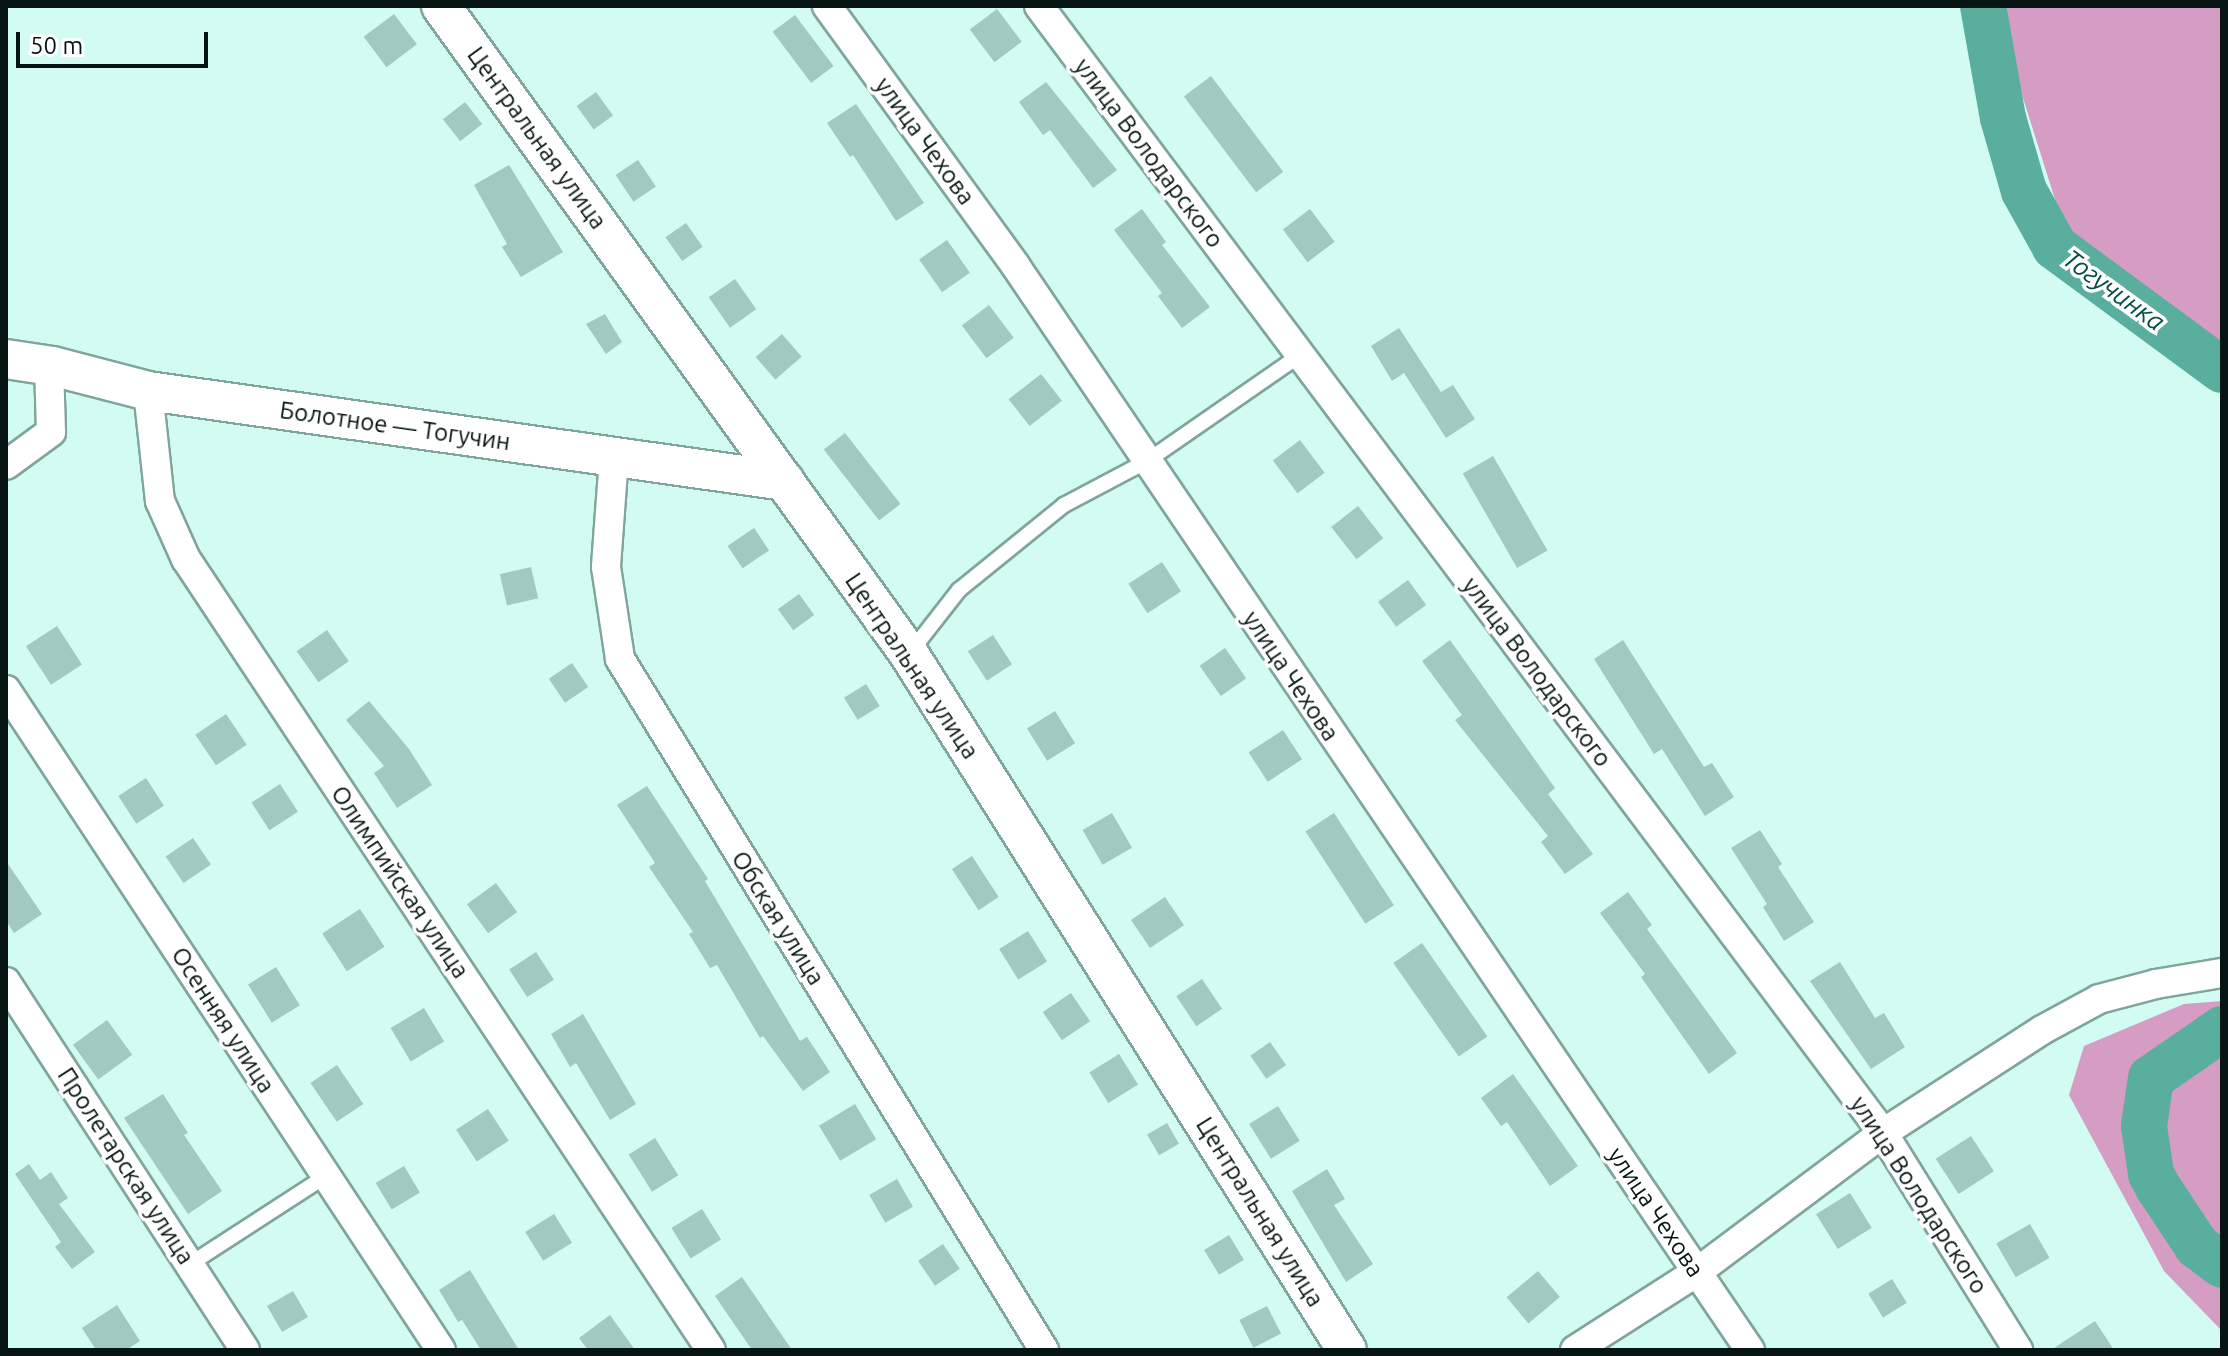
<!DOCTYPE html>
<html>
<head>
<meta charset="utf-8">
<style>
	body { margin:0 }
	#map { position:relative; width:2228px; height:1356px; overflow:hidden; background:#d2fbf1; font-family:Ubuntu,sans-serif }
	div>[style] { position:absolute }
	.forest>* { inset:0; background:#d59cc4 }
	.river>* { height:46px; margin:-23px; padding:0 23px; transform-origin:23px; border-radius:23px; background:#5aae9d }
	.building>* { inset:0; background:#a1c9bf; transform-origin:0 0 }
	.roads { filter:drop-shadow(2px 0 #7fa59c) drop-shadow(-2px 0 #7fa59c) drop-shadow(0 2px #7fa59c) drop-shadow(0 -2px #7fa59c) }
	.lane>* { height:14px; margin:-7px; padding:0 7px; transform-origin:7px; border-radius:7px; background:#fff }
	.street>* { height:28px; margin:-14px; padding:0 14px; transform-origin:14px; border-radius:14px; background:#fff }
	.secondary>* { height:38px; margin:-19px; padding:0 19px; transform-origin:19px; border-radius:19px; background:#fff }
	span { translate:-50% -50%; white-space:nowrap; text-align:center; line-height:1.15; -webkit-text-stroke:7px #fff; paint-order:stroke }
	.street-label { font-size:24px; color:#061512 }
	.water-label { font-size:26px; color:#014f43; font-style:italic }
	.frame { position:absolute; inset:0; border:8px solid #061512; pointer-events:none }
	.scale { position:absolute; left:16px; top:32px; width:192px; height:36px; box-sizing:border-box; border:4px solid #061512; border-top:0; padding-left:10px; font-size:24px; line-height:28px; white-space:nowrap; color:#061512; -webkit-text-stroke:6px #fff; paint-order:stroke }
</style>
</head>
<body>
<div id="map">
	<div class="forest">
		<i style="clip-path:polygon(1994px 6px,2222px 6px,2222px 361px,2162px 307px,2064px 228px)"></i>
		<i style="clip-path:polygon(2222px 1001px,2222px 1331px,2164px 1271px,2069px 1095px,2084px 1046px,2184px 1004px)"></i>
	</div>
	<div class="river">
		<i style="left:1983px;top:6px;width:114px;rotate:79.9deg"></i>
		<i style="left:2003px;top:118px;width:76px;rotate:74deg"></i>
		<i style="left:2024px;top:191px;width:64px;rotate:61deg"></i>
		<i style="left:2055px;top:247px;width:207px;rotate:36.4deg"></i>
		<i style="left:2222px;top:1029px;width:86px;rotate:145.4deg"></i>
		<i style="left:2151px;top:1078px;width:49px;rotate:98.3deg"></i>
		<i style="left:2144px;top:1126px;width:49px;rotate:81.7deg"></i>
		<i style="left:2151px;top:1174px;width:15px;rotate:62deg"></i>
		<i style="left:2158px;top:1187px;width:71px;rotate:56.5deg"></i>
		<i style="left:2197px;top:1246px;width:31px;rotate:37deg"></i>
	</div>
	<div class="building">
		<i style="left:997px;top:9px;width:41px;height:34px;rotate:53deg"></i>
		<i style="left:394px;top:14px;width:38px;height:38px;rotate:53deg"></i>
		<i style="left:795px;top:15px;width:64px;height:28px;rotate:53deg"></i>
		<i style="left:1211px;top:76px;width:120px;height:34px;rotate:53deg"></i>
		<i style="clip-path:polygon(1046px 82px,1117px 170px,1093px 188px,1050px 130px,1043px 135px,1019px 102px)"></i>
		<i style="left:596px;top:92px;width:29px;height:24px;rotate:54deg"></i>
		<i style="left:465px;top:102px;width:28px;height:28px;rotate:52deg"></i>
		<i style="clip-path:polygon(856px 104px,924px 203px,896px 221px,853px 155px,850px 157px,827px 123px)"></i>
		<i style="left:638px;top:160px;width:32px;height:27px;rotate:56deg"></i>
		<i style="clip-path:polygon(509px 165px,563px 252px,521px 277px,502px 247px,507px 244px,474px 185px)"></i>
		<i style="clip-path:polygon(1142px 209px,1166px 242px,1162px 245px,1210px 307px,1182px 328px,1158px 296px,1162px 293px,1114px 230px)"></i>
		<i style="left:1310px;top:209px;width:41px;height:34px;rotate:53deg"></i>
		<i style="left:686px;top:223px;width:29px;height:25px;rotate:55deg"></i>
		<i style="left:947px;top:240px;width:40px;height:34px;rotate:55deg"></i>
		<i style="left:735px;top:279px;width:37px;height:32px;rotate:55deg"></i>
		<i style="left:989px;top:305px;width:41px;height:34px;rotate:53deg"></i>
		<i style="clip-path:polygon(605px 314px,622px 342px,606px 354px,586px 324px)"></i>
		<i style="clip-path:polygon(1399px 328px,1441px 392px,1453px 385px,1475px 419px,1446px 438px,1404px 373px,1392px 381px,1371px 346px)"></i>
		<i style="left:782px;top:334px;width:30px;height:35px;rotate:49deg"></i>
		<i style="left:1041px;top:374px;width:34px;height:41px;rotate:52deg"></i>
		<i style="left:845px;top:433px;width:90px;height:27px;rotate:52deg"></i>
		<i style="left:1300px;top:440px;width:41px;height:34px;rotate:53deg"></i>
		<i style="left:1493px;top:456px;width:109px;height:35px;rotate:60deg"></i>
		<i style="left:1358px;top:506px;width:41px;height:34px;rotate:52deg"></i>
		<i style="left:754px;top:528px;width:27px;height:32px;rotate:56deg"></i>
		<i style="left:1162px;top:562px;width:35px;height:40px;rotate:57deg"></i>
		<i style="left:531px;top:567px;width:32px;height:32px;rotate:77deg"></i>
		<i style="left:1408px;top:580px;width:31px;height:37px;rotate:54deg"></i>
		<i style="left:799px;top:594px;width:26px;height:26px;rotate:54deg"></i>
		<i style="left:57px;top:626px;width:46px;height:37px;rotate:57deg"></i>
		<i style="left:327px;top:630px;width:38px;height:37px;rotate:55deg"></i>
		<i style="left:993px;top:635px;width:35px;height:30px;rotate:57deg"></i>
		<i style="clip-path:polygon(1450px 640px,1555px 788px,1548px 794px,1593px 854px,1565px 874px,1541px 842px,1548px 836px,1455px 720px,1462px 715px,1422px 661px)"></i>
		<i style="clip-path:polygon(1623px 640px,1704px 767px,1712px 763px,1734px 797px,1705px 816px,1662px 749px,1654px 754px,1594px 659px)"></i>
		<i style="left:1225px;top:648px;width:37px;height:31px;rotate:55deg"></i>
		<i style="left:572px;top:663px;width:29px;height:28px;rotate:56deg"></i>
		<i style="left:866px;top:684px;width:26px;height:26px;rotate:58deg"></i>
		<i style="clip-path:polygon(369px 701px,409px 749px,432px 785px,397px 808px,374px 773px,384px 766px,346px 720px)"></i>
		<i style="left:1055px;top:711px;width:38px;height:33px;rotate:58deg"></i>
		<i style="left:226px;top:714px;width:37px;height:37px;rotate:56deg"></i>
		<i style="left:1283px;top:730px;width:35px;height:41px;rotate:57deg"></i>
		<i style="left:146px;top:778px;width:33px;height:33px;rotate:57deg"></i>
		<i style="left:280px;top:784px;width:33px;height:34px;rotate:57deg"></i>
		<i style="clip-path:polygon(647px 786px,708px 879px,705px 881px,800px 1041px,807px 1037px,830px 1072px,803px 1091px,763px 1036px,760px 1038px,717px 965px,710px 968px,689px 934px,693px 932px,649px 867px,655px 863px,617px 805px)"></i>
		<i style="left:1112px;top:813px;width:40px;height:34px;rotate:60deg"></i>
		<i style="left:1334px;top:813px;width:110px;height:34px;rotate:57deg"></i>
		<i style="clip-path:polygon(1760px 830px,1782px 864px,1778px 867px,1814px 922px,1784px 941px,1763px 907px,1767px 904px,1731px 848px)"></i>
		<i style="left:193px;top:838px;width:32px;height:33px;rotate:56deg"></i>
		<i style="left:972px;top:856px;width:49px;height:24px;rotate:57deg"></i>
		<i style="clip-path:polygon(6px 861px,42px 914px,14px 933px,6px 921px)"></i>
		<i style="left:496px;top:883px;width:36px;height:36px;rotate:54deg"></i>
		<i style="clip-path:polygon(1628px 892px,1652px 925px,1647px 929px,1737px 1053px,1709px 1074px,1641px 977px,1645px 974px,1600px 913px)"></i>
		<i style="left:1165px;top:897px;width:34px;height:41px;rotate:56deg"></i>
		<i style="left:360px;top:909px;width:45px;height:45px;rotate:57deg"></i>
		<i style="left:1028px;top:931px;width:36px;height:34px;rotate:58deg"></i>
		<i style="left:1422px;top:943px;width:114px;height:35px;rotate:55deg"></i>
		<i style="left:536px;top:952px;width:33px;height:32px;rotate:57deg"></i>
		<i style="clip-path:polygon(1840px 962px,1875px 1018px,1884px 1013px,1905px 1047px,1871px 1069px,1810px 981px)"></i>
		<i style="left:276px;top:967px;width:45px;height:33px;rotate:58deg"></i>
		<i style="left:1202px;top:979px;width:36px;height:31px;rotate:56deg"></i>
		<i style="left:1071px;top:993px;width:34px;height:34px;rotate:56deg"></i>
		<i style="left:424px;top:1008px;width:39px;height:39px;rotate:59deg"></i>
		<i style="clip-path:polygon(583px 1014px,636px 1104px,610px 1120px,576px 1063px,570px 1067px,551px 1034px)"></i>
		<i style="left:107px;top:1020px;width:43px;height:42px;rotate:54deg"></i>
		<i style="left:1270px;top:1042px;width:28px;height:24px;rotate:55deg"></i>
		<i style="left:1119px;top:1054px;width:36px;height:35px;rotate:58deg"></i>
		<i style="left:337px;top:1065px;width:47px;height:32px;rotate:56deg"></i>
		<i style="clip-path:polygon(1513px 1074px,1578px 1166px,1550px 1186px,1507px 1122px,1501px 1126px,1481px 1098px)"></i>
		<i style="clip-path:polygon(163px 1094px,188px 1133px,184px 1135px,222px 1191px,188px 1214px,124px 1118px)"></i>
		<i style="left:855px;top:1104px;width:41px;height:42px;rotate:59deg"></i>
		<i style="left:1278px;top:1106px;width:41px;height:34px;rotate:58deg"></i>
		<i style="left:488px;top:1109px;width:38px;height:38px;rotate:57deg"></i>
		<i style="left:1167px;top:1123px;width:24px;height:23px;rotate:60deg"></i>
		<i style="left:1971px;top:1136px;width:42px;height:42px;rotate:57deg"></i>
		<i style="left:655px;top:1138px;width:44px;height:31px;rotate:58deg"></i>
		<i style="clip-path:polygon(29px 1164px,40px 1180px,51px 1172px,68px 1198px,59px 1204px,95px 1252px,72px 1269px,55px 1247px,61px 1242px,15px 1174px)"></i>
		<i style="left:404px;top:1166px;width:31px;height:33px;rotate:59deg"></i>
		<i style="clip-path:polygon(1327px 1169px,1345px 1199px,1334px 1205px,1373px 1264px,1346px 1282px,1292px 1191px)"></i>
		<i style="left:897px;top:1179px;width:32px;height:32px;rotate:60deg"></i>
		<i style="left:1850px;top:1193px;width:41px;height:40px;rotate:58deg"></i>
		<i style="left:702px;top:1209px;width:36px;height:36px;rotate:58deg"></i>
		<i style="left:554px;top:1214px;width:34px;height:34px;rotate:58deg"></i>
		<i style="left:2030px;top:1224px;width:39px;height:39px;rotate:60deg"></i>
		<i style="left:1229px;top:1235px;width:29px;height:29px;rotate:59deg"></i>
		<i style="left:943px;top:1244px;width:30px;height:30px;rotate:56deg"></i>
		<i style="clip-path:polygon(470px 1270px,490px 1303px,519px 1350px,481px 1350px,462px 1320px,458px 1322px,439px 1290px)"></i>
		<i style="left:1538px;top:1271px;width:34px;height:41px;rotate:50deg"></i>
		<i style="clip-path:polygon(742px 1277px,792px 1350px,752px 1350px,715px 1296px)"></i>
		<i style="left:1892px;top:1279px;width:28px;height:28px;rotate:58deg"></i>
		<i style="left:293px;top:1291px;width:30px;height:30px;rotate:60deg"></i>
		<i style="clip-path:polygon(117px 1305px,140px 1341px,126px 1350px,96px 1350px,82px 1328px)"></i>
		<i style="left:1267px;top:1306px;width:31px;height:31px;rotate:63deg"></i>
		<i style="clip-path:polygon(610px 1315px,635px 1350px,588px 1350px,579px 1338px)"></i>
		<i style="clip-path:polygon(2095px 1321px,2114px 1350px,2051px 1350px)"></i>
	</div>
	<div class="roads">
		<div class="lane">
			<i style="left:909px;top:654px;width:81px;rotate:-52deg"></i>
			<i style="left:959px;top:590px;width:135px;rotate:-39deg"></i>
			<i style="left:1064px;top:505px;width:94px;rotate:-27.9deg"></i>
			<i style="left:1147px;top:461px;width:186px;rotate:-34.7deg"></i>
			<i style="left:190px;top:1264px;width:162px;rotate:-32.9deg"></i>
		</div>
		<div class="street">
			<i style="left:827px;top:6px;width:320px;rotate:54deg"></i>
			<i style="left:1015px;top:265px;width:1311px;rotate:55.89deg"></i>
			<i style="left:1039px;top:6px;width:1408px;rotate:53.17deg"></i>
			<i style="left:1883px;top:1133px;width:256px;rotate:58.1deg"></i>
			<i style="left:148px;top:391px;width:111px;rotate:83.8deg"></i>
			<i style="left:160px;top:501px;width:64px;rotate:65.9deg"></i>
			<i style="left:186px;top:559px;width:949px;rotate:56.43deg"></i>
			<i style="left:614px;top:457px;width:110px;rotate:94.2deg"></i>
			<i style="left:606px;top:567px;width:93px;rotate:81.3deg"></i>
			<i style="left:620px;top:659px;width:811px;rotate:58.47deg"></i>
			<i style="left:6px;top:465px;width:56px;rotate:-36.3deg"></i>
			<i style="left:51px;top:432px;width:66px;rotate:-91.7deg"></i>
			<i style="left:6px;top:690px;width:790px;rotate:56.61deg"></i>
			<i style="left:6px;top:982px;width:439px;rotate:57deg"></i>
			<i style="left:1575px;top:1350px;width:145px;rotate:-32.6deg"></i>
			<i style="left:1697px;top:1272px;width:232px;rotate:-36.8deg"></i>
			<i style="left:1883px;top:1133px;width:189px;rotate:-32.9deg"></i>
			<i style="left:2042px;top:1030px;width:65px;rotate:-28.5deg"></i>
			<i style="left:2099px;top:999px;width:59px;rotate:-14.7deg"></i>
			<i style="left:2156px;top:984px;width:67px;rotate:-9.5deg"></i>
		</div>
		<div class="secondary">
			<i style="left:441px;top:6px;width:799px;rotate:54.16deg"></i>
			<i style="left:909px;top:654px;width:822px;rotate:57.82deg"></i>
			<i style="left:6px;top:359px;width:47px;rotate:8.7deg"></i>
			<i style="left:52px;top:366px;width:99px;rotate:14.6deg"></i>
			<i style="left:148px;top:391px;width:643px;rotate:8.04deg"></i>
		</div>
	</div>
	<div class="street-label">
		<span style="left:537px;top:138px;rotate:54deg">Центральная улица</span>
		<span style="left:925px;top:141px;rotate:54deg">улица Чехова</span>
		<span style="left:1149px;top:153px;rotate:53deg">улица Володарского</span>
		<span style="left:395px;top:426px;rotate:8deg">Болотное — Тогучин</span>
		<span style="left:912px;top:666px;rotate:56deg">Центральная улица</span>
		<span style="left:1537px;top:672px;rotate:53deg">улица Володарского</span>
		<span style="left:1291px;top:676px;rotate:56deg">улица Чехова</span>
		<span style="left:400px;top:882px;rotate:56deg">Олимпийская улица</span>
		<span style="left:778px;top:918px;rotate:58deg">Обская улица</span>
		<span style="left:223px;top:1020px;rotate:57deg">Осенняя улица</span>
		<span style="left:126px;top:1166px;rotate:57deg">Пролетарская улица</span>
		<span style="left:1919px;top:1195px;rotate:57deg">улица Володарского</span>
		<span style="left:1260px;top:1212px;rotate:58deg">Центральная улица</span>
		<span style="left:1656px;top:1212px;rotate:56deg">улица Чехова</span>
	</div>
	<div class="water-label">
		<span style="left:2114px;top:290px;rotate:36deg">Тогучинка</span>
	</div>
	<div class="frame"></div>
	<div class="scale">50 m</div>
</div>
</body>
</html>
